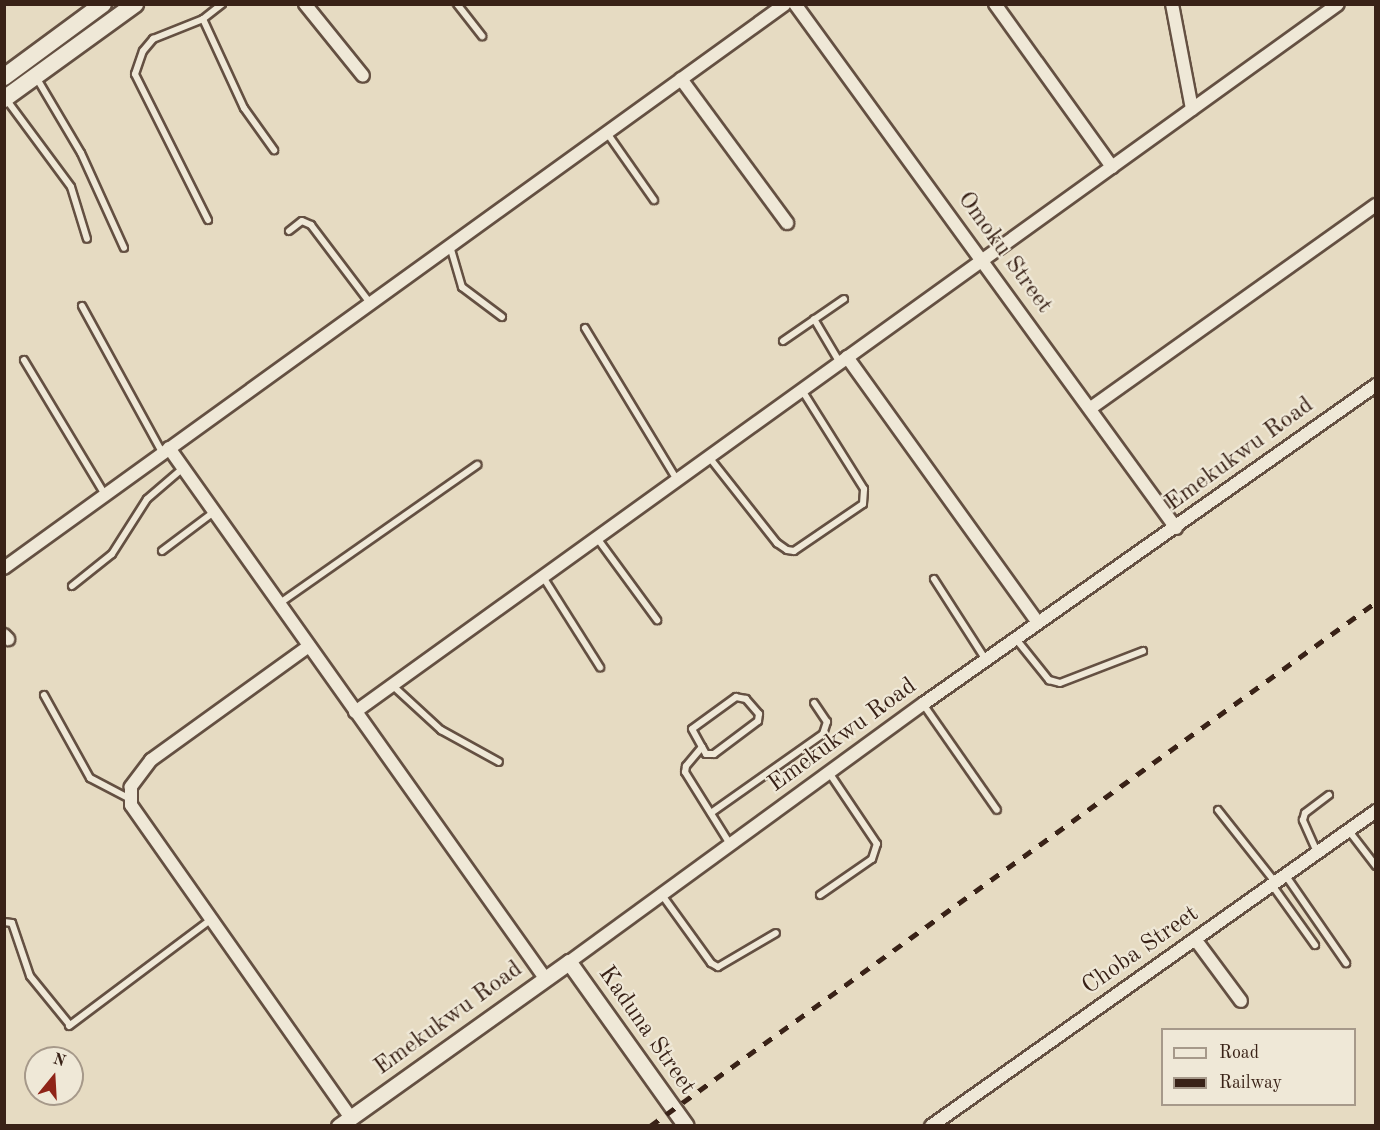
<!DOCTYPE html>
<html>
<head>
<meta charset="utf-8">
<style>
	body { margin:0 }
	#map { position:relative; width:1380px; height:1130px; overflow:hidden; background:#e6dbc2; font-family:"Old Standard TT",serif }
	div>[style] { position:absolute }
	.roads { filter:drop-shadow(2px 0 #645042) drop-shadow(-2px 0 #645042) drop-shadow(0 2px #645042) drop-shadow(0 -2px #645042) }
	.service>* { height:6px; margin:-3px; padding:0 3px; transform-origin:3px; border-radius:3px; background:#efe8d7 }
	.minor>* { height:12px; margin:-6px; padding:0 6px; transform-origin:6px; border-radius:6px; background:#efe8d7 }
	.tertiary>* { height:15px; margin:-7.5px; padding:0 7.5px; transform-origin:7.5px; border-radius:7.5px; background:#efe8d7 }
	.secondary>* { height:16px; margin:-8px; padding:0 8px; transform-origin:8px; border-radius:8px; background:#efe8d7 }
	.rail>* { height:4.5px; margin-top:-2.25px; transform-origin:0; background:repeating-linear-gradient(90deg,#392217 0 10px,transparent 0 20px) }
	span { translate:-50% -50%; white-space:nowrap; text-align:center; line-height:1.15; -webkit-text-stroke:4.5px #efe8d7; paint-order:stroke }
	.street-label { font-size:24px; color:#392217 }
	.frame { position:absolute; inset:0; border:6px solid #392217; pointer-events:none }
	.legend { position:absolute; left:1161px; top:1028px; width:195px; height:78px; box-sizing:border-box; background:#efe8d7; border:2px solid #a6998a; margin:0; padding:8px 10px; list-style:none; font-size:18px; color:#392217 }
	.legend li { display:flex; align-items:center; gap:12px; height:30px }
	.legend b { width:30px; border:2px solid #a6998a }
	.north { position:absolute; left:24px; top:1046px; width:60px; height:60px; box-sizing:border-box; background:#efe8d7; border:2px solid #a6998a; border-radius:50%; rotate:18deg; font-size:16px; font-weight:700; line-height:24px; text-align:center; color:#392217 }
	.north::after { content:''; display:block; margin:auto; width:21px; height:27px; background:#8f2418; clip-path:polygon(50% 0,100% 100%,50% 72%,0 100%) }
</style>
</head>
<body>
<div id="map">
	<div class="roads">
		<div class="service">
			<i style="left:457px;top:4px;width:41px;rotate:52deg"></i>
			<i style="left:203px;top:19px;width:98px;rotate:65.3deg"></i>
			<i style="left:244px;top:108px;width:52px;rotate:54.5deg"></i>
			<i style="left:36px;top:77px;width:88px;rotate:59.4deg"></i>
			<i style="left:81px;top:153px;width:104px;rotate:65.6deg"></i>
			<i style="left:6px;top:99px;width:109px;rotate:53.5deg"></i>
			<i style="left:71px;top:187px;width:54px;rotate:72.9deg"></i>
			<i style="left:607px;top:133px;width:82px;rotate:55deg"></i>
			<i style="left:208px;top:220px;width:163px;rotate:-116.6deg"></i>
			<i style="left:135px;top:74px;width:24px;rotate:-71deg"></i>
			<i style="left:143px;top:51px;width:16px;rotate:-50deg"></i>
			<i style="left:153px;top:39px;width:54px;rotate:-21.8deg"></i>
			<i style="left:203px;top:19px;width:24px;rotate:-38deg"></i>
			<i style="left:289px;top:231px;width:16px;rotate:-38deg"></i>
			<i style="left:302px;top:221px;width:10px;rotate:24deg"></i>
			<i style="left:311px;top:225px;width:98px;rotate:52.9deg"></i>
			<i style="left:450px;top:246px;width:43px;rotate:73.7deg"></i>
			<i style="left:462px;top:287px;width:50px;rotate:36.9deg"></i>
			<i style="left:82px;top:306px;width:166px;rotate:61.3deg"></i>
			<i style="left:814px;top:319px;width:51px;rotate:59.4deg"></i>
			<i style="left:585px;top:328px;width:178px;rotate:58.8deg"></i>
			<i style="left:783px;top:341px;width:74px;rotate:-34.5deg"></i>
			<i style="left:24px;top:360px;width:157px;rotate:59deg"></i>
			<i style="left:709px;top:457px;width:110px;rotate:51.7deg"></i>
			<i style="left:777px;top:543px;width:12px;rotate:35deg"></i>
			<i style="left:787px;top:550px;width:7px;rotate:8deg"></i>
			<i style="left:794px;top:551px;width:83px;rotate:-34.3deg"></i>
			<i style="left:863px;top:504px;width:15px;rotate:-86deg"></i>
			<i style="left:864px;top:489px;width:117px;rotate:-122.1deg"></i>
			<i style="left:597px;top:538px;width:102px;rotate:53.8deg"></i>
			<i style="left:162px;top:551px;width:65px;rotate:-36.9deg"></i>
			<i style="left:543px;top:577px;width:107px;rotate:57.7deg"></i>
			<i style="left:934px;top:579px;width:96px;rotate:57.3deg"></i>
			<i style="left:72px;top:586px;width:51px;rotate:-38.7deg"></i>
			<i style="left:112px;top:554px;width:65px;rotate:-57.5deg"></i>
			<i style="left:147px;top:499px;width:48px;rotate:-40.7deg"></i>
			<i style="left:280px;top:603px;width:241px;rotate:-35deg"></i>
			<i style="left:1016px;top:639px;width:53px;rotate:51.2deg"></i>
			<i style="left:1049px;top:680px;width:11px;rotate:15deg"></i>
			<i style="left:1060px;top:683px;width:89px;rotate:-21.1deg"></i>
			<i style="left:392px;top:685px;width:67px;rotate:42.6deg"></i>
			<i style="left:441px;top:730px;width:66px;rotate:28.9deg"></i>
			<i style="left:44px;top:695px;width:95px;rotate:61deg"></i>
			<i style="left:90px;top:778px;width:45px;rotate:27.7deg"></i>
			<i style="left:923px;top:704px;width:129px;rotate:55.1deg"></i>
			<i style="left:702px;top:747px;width:8px;rotate:60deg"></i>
			<i style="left:706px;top:754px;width:8px"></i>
			<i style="left:714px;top:754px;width:55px;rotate:-36.9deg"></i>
			<i style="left:758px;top:721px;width:7px;rotate:-82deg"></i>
			<i style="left:759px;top:714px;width:20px;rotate:-131deg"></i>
			<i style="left:746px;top:699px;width:10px;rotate:-169deg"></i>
			<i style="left:736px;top:697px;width:54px;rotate:144deg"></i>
			<i style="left:692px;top:729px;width:21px;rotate:61deg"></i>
			<i style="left:702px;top:747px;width:25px;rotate:130deg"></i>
			<i style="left:686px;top:766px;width:6px;rotate:99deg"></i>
			<i style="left:685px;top:772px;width:85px;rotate:58deg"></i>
			<i style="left:1218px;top:810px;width:92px;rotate:51.6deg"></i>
			<i style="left:711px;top:813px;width:137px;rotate:-35.2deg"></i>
			<i style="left:823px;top:734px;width:13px;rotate:-72deg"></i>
			<i style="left:827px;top:722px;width:23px;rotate:-124deg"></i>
			<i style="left:1349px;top:831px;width:44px;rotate:52.4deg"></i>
			<i style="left:1317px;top:852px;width:35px;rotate:-114deg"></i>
			<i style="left:1303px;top:820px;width:7px;rotate:-74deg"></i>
			<i style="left:1305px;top:813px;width:30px;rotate:-37deg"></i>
			<i style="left:1286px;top:876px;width:106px;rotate:55.4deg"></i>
			<i style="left:1272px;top:885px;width:74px;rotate:54.4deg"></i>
			<i style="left:662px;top:895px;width:84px;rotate:54.2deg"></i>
			<i style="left:711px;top:963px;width:8px;rotate:30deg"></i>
			<i style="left:718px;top:967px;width:67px;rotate:-30.4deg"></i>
			<i style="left:820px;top:895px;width:63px;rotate:-34.7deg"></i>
			<i style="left:872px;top:859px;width:16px;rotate:-72deg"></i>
			<i style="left:877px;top:844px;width:84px;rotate:-123.9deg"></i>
			<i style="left:4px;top:922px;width:8px;rotate:7deg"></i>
			<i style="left:12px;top:923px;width:56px;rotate:71.2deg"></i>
			<i style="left:30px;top:976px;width:63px;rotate:50.8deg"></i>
			<i style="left:69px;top:1026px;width:176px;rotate:-36.9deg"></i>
		</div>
		<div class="minor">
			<i style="left:305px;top:4px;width:92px;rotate:51.1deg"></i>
			<i style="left:795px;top:4px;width:648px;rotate:53.98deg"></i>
			<i style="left:995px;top:4px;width:201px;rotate:54.3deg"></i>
			<i style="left:1172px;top:4px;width:107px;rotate:79.2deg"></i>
			<i style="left:681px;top:79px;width:179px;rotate:53.6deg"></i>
			<i style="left:847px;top:357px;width:327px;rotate:54.3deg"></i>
			<i style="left:1091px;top:408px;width:350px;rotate:-35.5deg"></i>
			<i style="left:169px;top:448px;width:650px;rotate:54.65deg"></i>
			<i style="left:4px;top:568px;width:963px;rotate:-35.83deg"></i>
			<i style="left:4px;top:635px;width:6px;rotate:45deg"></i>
			<i style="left:309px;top:646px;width:195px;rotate:144.2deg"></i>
			<i style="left:151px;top:760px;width:34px;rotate:127deg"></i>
			<i style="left:131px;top:787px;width:18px;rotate:90deg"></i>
			<i style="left:131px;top:805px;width:381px;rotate:54.9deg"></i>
			<i style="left:355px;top:712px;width:1211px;rotate:-35.76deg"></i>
			<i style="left:1195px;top:939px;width:77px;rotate:53.4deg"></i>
			<i style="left:569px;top:962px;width:438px;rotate:-36.1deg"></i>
			<i style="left:923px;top:704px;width:554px;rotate:-35.15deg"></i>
			<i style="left:931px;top:1126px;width:545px;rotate:-35.29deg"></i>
		</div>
		<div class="tertiary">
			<i style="left:339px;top:1126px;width:282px;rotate:-35.5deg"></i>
			<i style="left:569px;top:962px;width:201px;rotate:54.5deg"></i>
		</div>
		<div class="secondary">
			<i style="left:4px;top:77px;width:123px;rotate:-36.4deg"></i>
			<i style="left:4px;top:99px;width:162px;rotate:-35.9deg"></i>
		</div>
	</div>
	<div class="rail">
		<i style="left:650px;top:1126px;width:895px;rotate:-35.82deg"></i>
	</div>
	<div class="street-label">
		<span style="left:1004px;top:253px;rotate:54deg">Omoku Street</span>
		<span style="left:1240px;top:455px;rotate:-36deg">Emekukwu Road</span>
		<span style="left:843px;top:736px;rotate:-36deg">Emekukwu Road</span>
		<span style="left:1141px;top:951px;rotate:-35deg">Choba Street</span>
		<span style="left:449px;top:1019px;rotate:-36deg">Emekukwu Road</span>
		<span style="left:646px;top:1031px;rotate:55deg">Kaduna Street</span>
	</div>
	<div class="frame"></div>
	<ul class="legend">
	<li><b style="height:8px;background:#efe8d7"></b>Road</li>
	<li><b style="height:8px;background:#392217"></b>Railway</li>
	</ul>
	<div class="north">N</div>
</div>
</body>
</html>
